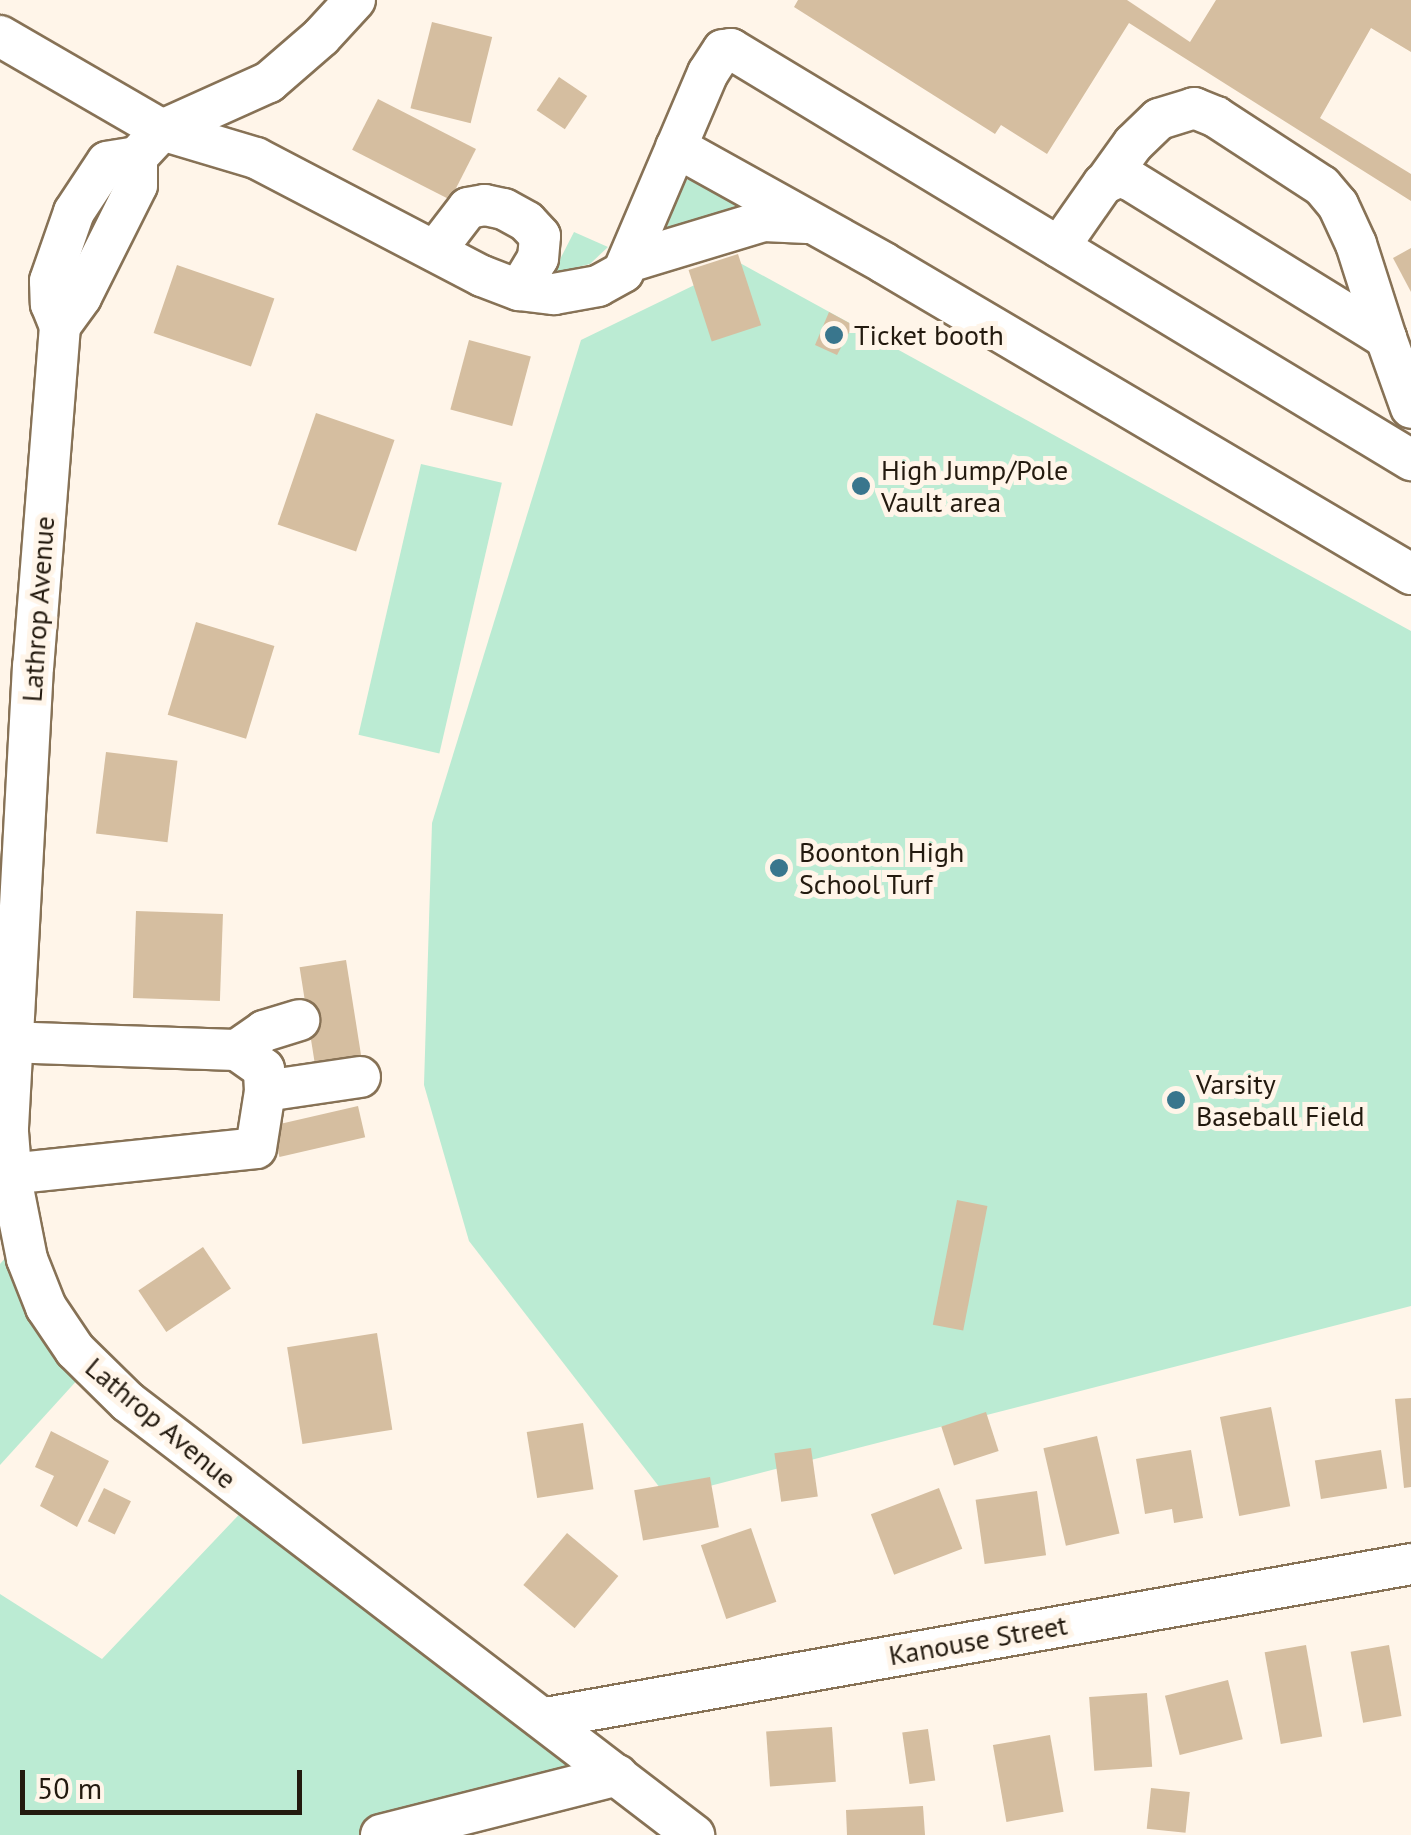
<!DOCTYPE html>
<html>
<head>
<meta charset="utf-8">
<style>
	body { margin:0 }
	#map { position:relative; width:1411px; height:1835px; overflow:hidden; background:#fff5e9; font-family:"PT Sans",sans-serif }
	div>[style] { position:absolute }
	.green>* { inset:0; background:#bbebd3; transform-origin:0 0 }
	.building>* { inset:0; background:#d5bea0; transform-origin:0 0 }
	.roads { filter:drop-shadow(2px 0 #877256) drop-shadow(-2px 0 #877256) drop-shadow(0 2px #877256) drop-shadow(0 -2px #877256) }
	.minor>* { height:40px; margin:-20px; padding:0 20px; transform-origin:20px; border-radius:20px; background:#fff }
	.dots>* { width:28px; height:28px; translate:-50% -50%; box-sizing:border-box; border:5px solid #fff5e9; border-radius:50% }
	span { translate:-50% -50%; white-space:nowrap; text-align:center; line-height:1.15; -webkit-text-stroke:10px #fff5e9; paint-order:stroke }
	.poi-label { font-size:28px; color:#231a0f }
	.left { translate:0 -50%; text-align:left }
	.street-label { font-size:28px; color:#231a0f }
	.scale { position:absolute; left:20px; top:1770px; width:282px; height:45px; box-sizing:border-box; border:5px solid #231a0f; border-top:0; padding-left:12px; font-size:30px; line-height:35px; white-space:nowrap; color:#231a0f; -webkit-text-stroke:8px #fff5e9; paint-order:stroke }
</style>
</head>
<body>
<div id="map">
	<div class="green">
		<i style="clip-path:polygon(694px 176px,739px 205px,666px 229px,684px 182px)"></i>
		<i style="clip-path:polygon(574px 232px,608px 247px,590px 264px,553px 273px)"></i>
		<i style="clip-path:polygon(740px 263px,1411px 631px,1411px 1306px,667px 1497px,469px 1241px,424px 1085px,432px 823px,581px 340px)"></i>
		<i style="left:421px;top:464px;width:83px;height:278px;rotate:13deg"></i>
		<i style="clip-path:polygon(21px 1240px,90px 1366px,0 1465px,0 1264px)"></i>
		<i style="clip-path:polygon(251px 1502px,612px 1777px,431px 1835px,0 1835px,0 1594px,102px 1659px)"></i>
	</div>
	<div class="building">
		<i style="clip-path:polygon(798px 0,1127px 0,1190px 42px,1216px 0,1411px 0,1411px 52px,1371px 28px,1320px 118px,1411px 174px,1411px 201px,1129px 23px,1047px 154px,1001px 125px,995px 134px,794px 7px)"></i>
		<i style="left:432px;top:22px;width:62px;height:89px;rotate:14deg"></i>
		<i style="left:559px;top:77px;width:34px;height:40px;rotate:34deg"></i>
		<i style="left:378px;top:99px;width:110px;height:57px;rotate:27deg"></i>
		<i style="clip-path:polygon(1411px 248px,1411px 292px,1393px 258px)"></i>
		<i style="left:738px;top:254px;width:75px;height:52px;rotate:72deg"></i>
		<i style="left:177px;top:265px;width:103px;height:72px;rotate:19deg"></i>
		<i style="clip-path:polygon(829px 312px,853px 325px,837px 355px,815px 345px)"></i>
		<i style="left:469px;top:340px;width:64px;height:72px;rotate:15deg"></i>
		<i style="left:316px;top:413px;width:83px;height:118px;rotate:19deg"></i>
		<i style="left:196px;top:622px;width:82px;height:97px;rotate:17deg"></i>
		<i style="left:106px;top:752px;width:72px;height:82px;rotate:7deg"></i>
		<i style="left:136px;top:911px;width:87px;height:87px;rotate:2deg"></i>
		<i style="left:346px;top:960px;width:111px;height:47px;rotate:81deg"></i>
		<i style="left:358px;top:1106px;width:32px;height:88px;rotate:77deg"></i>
		<i style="left:957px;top:1200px;width:31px;height:127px;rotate:11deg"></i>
		<i style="left:203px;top:1247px;width:50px;height:78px;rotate:56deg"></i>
		<i style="left:377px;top:1333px;width:98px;height:91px;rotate:81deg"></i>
		<i style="clip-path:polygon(1411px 1398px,1411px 1487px,1404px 1488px,1395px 1399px)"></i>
		<i style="left:1271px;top:1407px;width:101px;height:52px;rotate:79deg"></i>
		<i style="left:986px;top:1412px;width:41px;height:47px;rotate:72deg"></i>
		<i style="left:583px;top:1423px;width:67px;height:57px;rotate:81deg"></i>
		<i style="clip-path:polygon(51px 1431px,109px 1461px,77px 1527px,40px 1506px,54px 1476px,35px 1467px)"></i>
		<i style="left:1097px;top:1436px;width:100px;height:55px;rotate:77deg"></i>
		<i style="left:811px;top:1448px;width:49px;height:37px;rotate:82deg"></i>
		<i style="clip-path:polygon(1191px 1450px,1203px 1518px,1174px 1523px,1172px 1509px,1145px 1514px,1136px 1459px)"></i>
		<i style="left:1381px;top:1450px;width:39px;height:67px;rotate:81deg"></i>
		<i style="left:710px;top:1477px;width:51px;height:77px;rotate:80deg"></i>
		<i style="left:104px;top:1488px;width:30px;height:37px;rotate:26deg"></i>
		<i style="left:939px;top:1488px;width:65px;height:73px;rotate:69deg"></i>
		<i style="left:1037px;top:1491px;width:65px;height:62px;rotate:82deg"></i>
		<i style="left:751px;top:1528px;width:78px;height:53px;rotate:71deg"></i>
		<i style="left:567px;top:1533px;width:67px;height:68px;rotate:40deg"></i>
		<i style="left:1306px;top:1645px;width:93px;height:42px;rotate:80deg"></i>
		<i style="left:1389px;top:1645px;width:72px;height:39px;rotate:80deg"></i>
		<i style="left:1228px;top:1680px;width:61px;height:65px;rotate:76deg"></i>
		<i style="left:1147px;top:1693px;width:74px;height:58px;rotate:86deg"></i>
		<i style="left:832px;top:1727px;width:55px;height:66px;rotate:86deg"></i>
		<i style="left:928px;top:1729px;width:52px;height:26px;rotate:82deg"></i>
		<i style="left:1050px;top:1735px;width:78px;height:58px;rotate:80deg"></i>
		<i style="left:1151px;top:1788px;width:39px;height:41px;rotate:6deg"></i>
		<i style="clip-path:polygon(923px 1806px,925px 1835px,847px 1835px,846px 1810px)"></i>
	</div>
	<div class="roads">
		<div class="minor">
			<i style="left:355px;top:0;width:50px;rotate:132.6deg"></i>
			<i style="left:321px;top:37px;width:69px;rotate:139.1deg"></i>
			<i style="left:269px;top:82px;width:117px;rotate:155.8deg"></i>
			<i style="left:162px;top:130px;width:37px;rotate:133deg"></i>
			<i style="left:137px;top:157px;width:30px;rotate:171deg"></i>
			<i style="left:107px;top:162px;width:60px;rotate:123.4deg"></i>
			<i style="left:74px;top:212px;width:73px;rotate:109.2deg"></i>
			<i style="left:50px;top:281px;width:23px;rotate:88deg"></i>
			<i style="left:51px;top:304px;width:24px;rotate:68deg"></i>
			<i style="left:60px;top:326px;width:341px;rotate:94.5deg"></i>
			<i style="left:33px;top:666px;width:467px;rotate:93.1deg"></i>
			<i style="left:8px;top:1132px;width:51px;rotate:85.5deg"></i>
			<i style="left:12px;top:1183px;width:77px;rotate:78.8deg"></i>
			<i style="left:27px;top:1259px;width:52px;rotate:68.4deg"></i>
			<i style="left:46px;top:1307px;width:52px;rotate:56deg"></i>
			<i style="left:75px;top:1350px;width:74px;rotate:44.5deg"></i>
			<i style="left:128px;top:1402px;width:713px;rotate:37.42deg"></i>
			<i style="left:0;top:36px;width:187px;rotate:30.1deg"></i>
			<i style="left:162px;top:130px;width:98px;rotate:16.6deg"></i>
			<i style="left:256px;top:158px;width:255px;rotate:27.6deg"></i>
			<i style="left:482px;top:276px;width:40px;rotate:21deg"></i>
			<i style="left:519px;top:290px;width:35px;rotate:7deg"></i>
			<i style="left:554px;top:294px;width:45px;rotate:-10.3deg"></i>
			<i style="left:598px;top:286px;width:29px;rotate:-29deg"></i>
			<i style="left:623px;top:272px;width:216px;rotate:-66.9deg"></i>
			<i style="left:708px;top:73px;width:27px;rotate:-57deg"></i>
			<i style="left:723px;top:50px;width:8px;rotate:-7deg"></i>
			<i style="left:731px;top:49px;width:795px;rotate:31.15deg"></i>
			<i style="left:676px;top:147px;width:238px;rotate:29.1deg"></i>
			<i style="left:884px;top:263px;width:612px;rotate:30.55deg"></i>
			<i style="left:1105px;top:183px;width:48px;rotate:-54.3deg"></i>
			<i style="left:1133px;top:144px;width:36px;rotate:-44deg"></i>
			<i style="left:1159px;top:119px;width:37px;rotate:-17deg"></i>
			<i style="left:1194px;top:108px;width:24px;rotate:22deg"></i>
			<i style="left:1216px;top:117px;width:126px;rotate:33.1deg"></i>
			<i style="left:1322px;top:186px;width:25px;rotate:50deg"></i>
			<i style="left:1338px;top:205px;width:43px;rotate:65.2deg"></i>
			<i style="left:1356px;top:244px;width:99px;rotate:72.3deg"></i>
			<i style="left:1059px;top:247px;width:77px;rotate:-55.1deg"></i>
			<i style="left:1103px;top:184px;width:17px;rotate:-24deg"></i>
			<i style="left:1119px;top:177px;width:11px;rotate:15deg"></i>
			<i style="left:1130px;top:180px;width:301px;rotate:31.7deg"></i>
			<i style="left:1386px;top:338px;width:74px;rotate:70.3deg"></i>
			<i style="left:435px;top:251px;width:54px;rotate:-52.5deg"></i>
			<i style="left:468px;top:208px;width:17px;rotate:-10deg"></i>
			<i style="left:485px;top:205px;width:19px;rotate:12deg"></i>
			<i style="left:504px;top:209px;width:26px;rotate:29deg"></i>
			<i style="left:527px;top:222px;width:19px;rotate:47deg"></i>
			<i style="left:540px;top:236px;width:22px;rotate:95deg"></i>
			<i style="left:538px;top:258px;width:37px;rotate:121deg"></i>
			<i style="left:628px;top:262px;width:142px;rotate:-16.8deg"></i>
			<i style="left:764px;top:221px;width:43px;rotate:2.7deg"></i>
			<i style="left:60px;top:326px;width:36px;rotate:-54deg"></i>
			<i style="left:81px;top:297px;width:125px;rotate:-63.4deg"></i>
			<i style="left:137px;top:185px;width:28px;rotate:-90deg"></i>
			<i style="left:237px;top:1050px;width:33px;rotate:-35deg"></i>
			<i style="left:264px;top:1031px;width:37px;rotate:-17deg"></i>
			<i style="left:265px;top:1091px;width:96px;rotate:-8.4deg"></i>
			<i style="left:0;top:1175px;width:257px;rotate:-6deg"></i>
			<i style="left:256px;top:1148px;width:58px;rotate:-81deg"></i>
			<i style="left:265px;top:1091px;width:22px;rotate:-93deg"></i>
			<i style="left:264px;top:1069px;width:33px;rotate:-145deg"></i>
			<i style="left:237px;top:1050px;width:224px;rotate:-178deg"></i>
			<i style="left:546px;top:1718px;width:879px;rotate:-10.09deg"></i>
			<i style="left:381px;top:1835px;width:244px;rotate:-14.2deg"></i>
		</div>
	</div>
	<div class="dots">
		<i style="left:834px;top:335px;background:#39768d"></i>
		<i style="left:861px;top:486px;background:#39768d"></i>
		<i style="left:779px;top:868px;background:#39768d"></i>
		<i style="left:1176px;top:1100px;background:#39768d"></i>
	</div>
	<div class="poi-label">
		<span class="left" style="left:854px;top:335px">Ticket booth</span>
		<span class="left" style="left:881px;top:486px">High Jump/Pole<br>Vault area</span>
		<span class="left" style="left:799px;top:868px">Boonton High<br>School Turf</span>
		<span class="left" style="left:1196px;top:1100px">Varsity<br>Baseball Field</span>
	</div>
	<div class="street-label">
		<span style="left:38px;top:609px;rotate:-86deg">Lathrop Avenue</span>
		<span style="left:161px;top:1423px;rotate:40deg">Lathrop Avenue</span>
		<span style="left:978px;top:1640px;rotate:-10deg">Kanouse Street</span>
	</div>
	<div class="scale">50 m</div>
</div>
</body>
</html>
